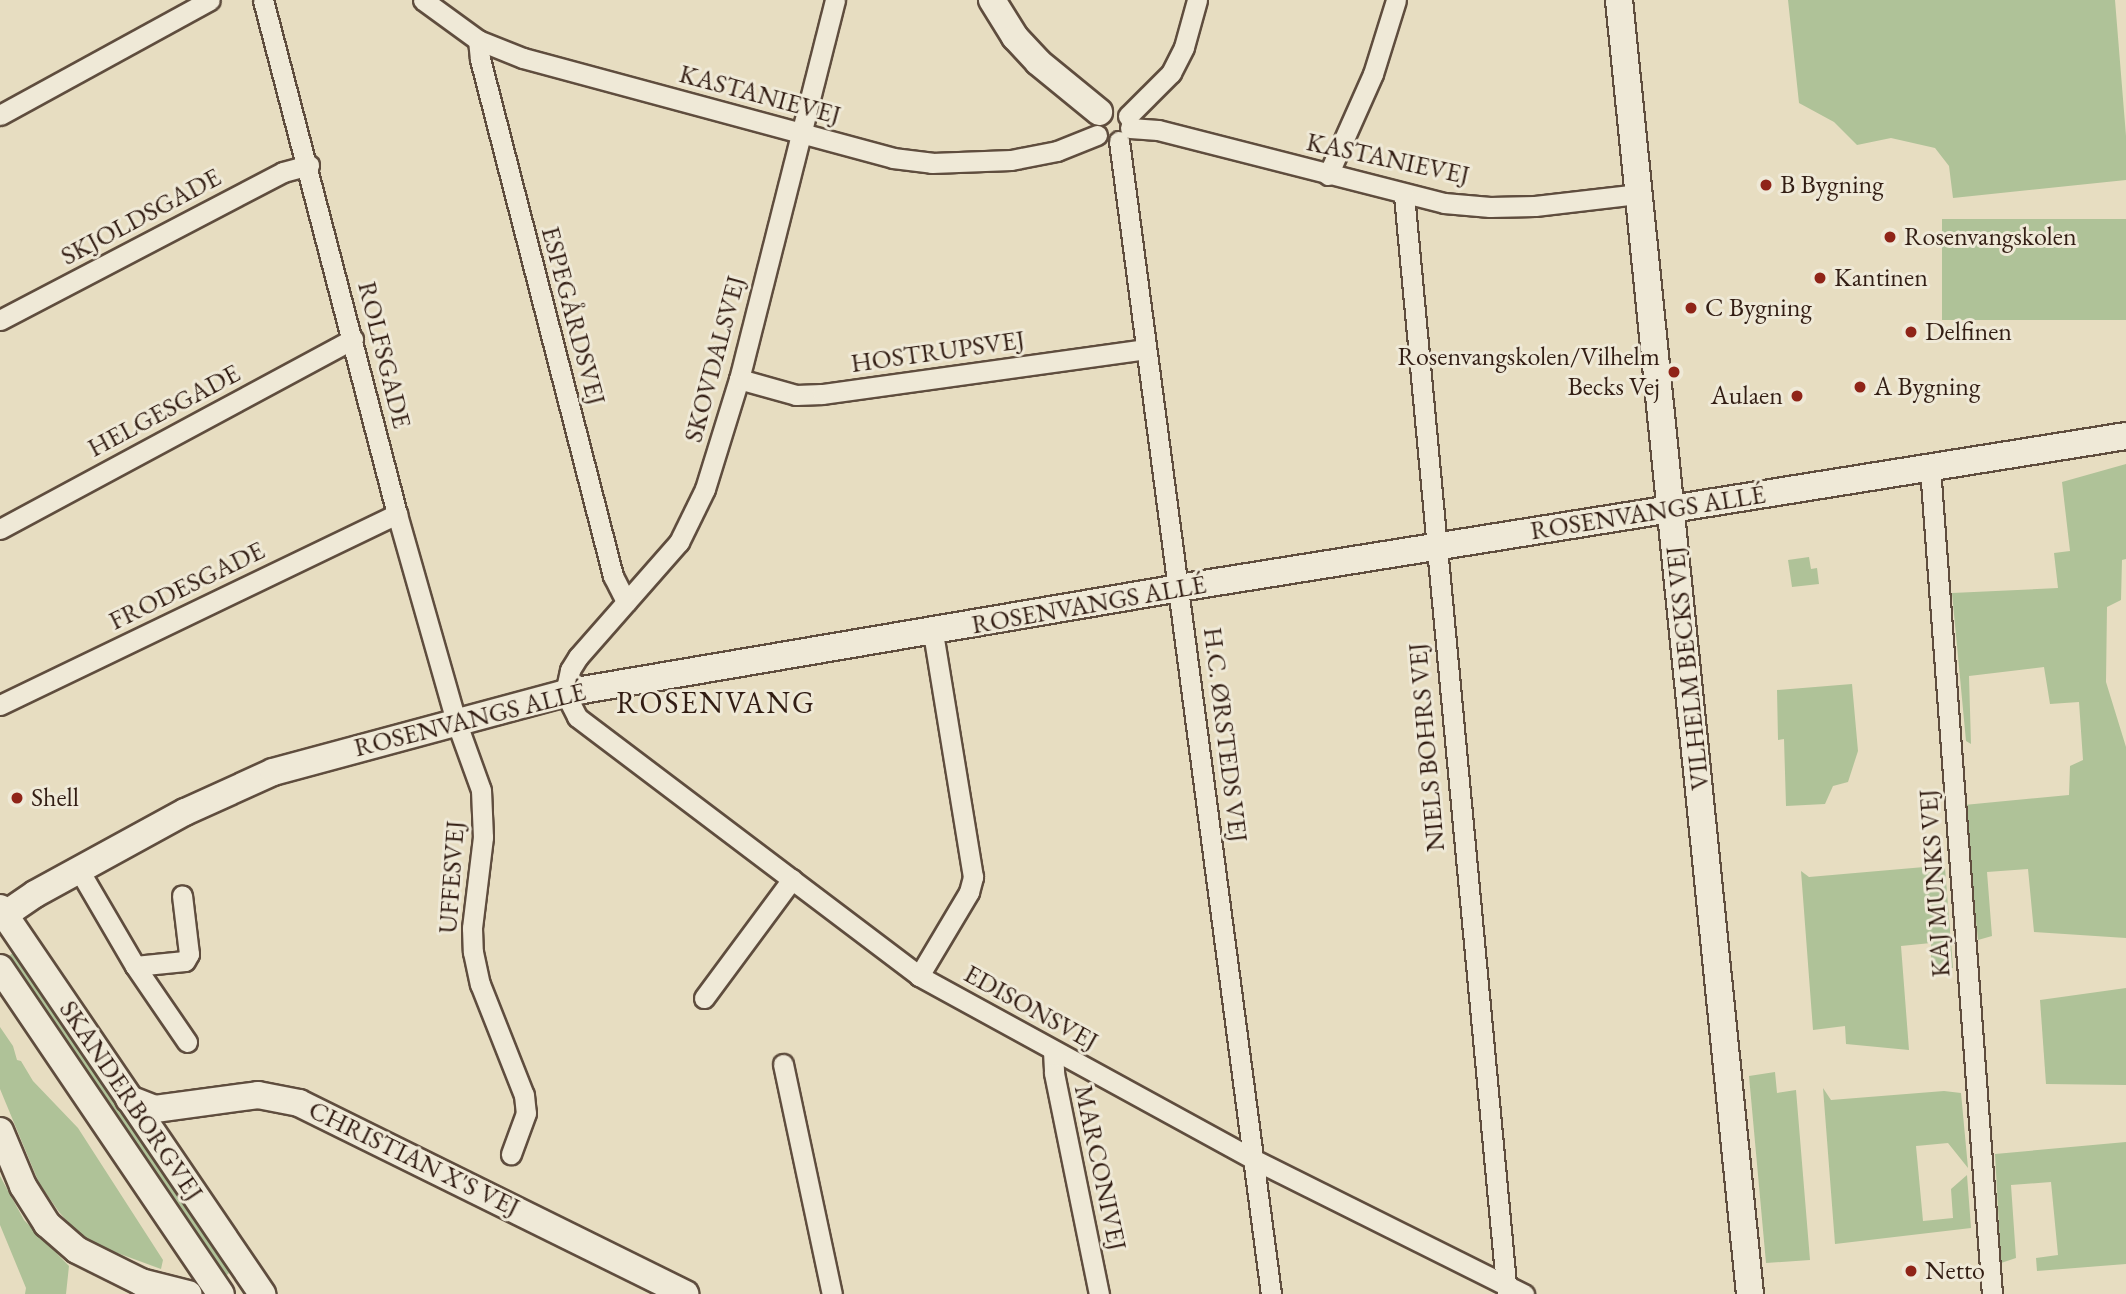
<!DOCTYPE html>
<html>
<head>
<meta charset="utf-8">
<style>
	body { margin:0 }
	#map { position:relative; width:2126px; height:1294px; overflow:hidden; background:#e7ddc1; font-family:"EB Garamond",serif }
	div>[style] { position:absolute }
	.green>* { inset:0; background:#afc298; transform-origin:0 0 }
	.roads { filter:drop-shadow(2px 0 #5f4d3e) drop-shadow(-2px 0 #5f4d3e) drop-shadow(0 2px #5f4d3e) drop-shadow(0 -2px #5f4d3e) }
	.street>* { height:19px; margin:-9.5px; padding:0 9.5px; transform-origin:9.5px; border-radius:9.5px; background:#efe9d7 }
	.secondary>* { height:26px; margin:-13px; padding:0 13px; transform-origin:13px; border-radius:13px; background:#efe9d7 }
	.dots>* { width:19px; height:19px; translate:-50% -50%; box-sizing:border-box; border:4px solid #efe9d7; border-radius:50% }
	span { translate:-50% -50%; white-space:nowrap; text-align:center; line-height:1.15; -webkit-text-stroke:6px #efe9d7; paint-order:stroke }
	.street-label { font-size:26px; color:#321d13 }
	.poi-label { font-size:26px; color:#321d13 }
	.left { translate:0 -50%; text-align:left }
	.right { translate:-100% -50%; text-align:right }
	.quarter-label { font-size:30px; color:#321d13; letter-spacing:2px }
</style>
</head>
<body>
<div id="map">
	<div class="green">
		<i style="clip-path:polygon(1788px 0,2115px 0,2126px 136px,2126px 180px,1953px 198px,1949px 166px,1935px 148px,1891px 138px,1857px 145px,1834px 122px,1799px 103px)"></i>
		<i style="left:2126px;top:219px;width:101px;height:184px;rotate:90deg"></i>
		<i style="clip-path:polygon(2126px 464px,2126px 559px,2122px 560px,2121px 600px,2107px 607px,2106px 682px,2126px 747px,2126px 938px,2034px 932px,2028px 869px,1987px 872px,1992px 936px,1978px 940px,1964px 805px,2069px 795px,2070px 766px,2083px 760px,2079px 702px,2050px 704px,2044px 667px,1969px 676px,1971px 744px,1966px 741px,1952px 593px,2058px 588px,2054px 553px,2070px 551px,2062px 482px)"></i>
		<i style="clip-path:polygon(1809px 557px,1811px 569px,1817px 568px,1819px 584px,1792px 587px,1788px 560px)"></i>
		<i style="clip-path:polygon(1852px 684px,1858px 751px,1848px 782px,1833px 786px,1825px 804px,1786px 806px,1784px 739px,1778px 740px,1777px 690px)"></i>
		<i style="clip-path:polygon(1936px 866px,1945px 868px,1953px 968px,1931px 970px,1931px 943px,1901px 946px,1909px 1050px,1846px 1044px,1845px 1026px,1813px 1030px,1801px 871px,1809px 877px)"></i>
		<i style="clip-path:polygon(16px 951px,231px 1271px,227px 1275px,218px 1273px,14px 973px,7px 957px)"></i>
		<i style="clip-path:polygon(2126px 988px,2126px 1085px,2046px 1084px,2040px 1000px)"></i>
		<i style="clip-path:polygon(0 1027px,13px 1046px,17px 1060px,21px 1061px,33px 1081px,78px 1128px,163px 1260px,161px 1269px,101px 1247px,77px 1232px,59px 1212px,39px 1183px,0 1089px)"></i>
		<i style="clip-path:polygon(1775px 1072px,1777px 1093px,1796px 1090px,1810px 1260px,1766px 1263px,1749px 1076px)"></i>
		<i style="clip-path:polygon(1823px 1088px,1831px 1100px,1944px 1091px,1961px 1093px,1968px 1168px,1948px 1143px,1916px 1146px,1923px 1221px,1953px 1218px,1951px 1189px,1967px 1175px,1971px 1228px,1835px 1244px)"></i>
		<i style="clip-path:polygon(2126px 1142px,2126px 1264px,2037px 1271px,2036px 1258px,2058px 1255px,2051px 1182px,2011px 1185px,2016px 1258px,2001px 1263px,1995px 1154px)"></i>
		<i style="clip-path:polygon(0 1176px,24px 1220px,69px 1266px,66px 1294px,25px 1294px,26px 1288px,0 1225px)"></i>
	</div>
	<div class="roads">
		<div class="street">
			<i style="left:263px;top:0;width:531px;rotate:75.39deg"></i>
			<i style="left:397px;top:514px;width:215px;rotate:74.1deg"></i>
			<i style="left:456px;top:721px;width:73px;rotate:70.1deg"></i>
			<i style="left:481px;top:790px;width:47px;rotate:87.6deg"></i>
			<i style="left:483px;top:837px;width:92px;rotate:96.9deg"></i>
			<i style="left:472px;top:928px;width:24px;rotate:88deg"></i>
			<i style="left:473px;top:952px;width:33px;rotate:78deg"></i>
			<i style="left:480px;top:984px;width:119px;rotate:68.4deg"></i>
			<i style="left:524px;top:1095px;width:18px;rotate:84deg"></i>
			<i style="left:526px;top:1113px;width:44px;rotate:110.1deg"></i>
			<i style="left:423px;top:0;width:68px;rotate:36deg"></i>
			<i style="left:478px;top:40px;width:48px;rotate:21.8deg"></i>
			<i style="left:523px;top:58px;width:383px;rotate:15.1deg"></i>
			<i style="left:893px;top:158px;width:39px;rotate:7deg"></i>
			<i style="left:932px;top:163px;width:79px;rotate:-2.2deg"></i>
			<i style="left:1011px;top:160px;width:47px;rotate:-11.1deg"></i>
			<i style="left:1057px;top:151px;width:43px;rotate:-21.8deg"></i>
			<i style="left:835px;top:0;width:391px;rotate:104.2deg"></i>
			<i style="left:739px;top:379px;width:115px;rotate:107.2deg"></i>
			<i style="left:705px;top:489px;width:59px;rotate:116.1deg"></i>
			<i style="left:679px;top:542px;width:153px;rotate:131.3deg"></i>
			<i style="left:578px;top:657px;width:15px;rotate:122deg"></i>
			<i style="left:570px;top:670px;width:24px;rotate:102deg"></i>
			<i style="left:565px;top:693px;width:27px;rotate:63deg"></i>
			<i style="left:577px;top:717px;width:429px;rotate:37.1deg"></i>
			<i style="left:919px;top:976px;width:381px;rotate:28.7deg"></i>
			<i style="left:1253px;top:1159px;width:303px;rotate:26.5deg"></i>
			<i style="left:478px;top:40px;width:19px;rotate:84deg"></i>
			<i style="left:480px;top:59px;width:534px;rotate:75.57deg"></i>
			<i style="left:613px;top:576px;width:29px;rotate:63deg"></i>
			<i style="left:0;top:115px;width:239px;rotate:-28.7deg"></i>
			<i style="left:1128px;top:116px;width:61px;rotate:-45deg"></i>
			<i style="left:1171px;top:73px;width:29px;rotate:-63deg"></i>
			<i style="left:1184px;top:47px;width:49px;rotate:-74.5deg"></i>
			<i style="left:1130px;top:128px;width:28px;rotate:4deg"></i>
			<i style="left:1158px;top:130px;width:295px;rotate:14.3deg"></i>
			<i style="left:1444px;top:203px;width:46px;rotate:5deg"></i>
			<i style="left:1490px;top:207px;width:45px;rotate:-1.3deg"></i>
			<i style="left:1535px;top:206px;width:105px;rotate:-6.6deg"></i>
			<i style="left:1119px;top:141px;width:1163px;rotate:82.49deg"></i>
			<i style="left:1328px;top:175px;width:111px;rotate:-66deg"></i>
			<i style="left:1373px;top:74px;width:77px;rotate:-72.7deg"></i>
			<i style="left:1404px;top:195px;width:1104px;rotate:84.65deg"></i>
			<i style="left:0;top:320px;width:319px;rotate:-27.6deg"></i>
			<i style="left:283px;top:172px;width:27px;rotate:-15deg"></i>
			<i style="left:739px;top:379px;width:59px;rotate:15.7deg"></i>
			<i style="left:796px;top:395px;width:26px;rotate:-2deg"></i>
			<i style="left:822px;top:394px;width:327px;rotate:-7.9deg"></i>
			<i style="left:1930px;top:468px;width:828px;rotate:85.71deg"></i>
			<i style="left:0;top:529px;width:401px;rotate:-28.3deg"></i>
			<i style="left:0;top:705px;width:441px;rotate:-25.7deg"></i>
			<i style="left:79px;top:870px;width:111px;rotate:59.7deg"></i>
			<i style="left:135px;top:966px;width:92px;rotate:55.6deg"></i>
			<i style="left:135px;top:966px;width:50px;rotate:-5.7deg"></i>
			<i style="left:185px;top:961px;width:8px;rotate:-60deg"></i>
			<i style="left:189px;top:954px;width:59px;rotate:-96.8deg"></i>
			<i style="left:919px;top:976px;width:98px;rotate:-59.2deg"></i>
			<i style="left:969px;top:892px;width:16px;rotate:-75deg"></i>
			<i style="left:973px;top:877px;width:248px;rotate:-99.3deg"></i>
			<i style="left:704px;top:998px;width:148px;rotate:-53.5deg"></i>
			<i style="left:1053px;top:1051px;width:22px;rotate:87deg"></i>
			<i style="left:1054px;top:1073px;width:226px;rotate:78.5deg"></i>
			<i style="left:783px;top:1064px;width:235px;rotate:78deg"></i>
		</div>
		<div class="secondary">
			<i style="left:992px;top:0;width:44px;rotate:58.1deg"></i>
			<i style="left:1015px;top:37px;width:34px;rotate:47deg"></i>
			<i style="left:1038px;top:62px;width:79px;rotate:39.3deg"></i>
			<i style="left:1619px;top:0;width:1301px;rotate:84.22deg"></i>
			<i style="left:0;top:908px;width:467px;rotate:55.8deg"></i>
			<i style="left:0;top:918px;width:42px;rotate:-34.4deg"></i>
			<i style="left:35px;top:894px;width:171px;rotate:-28.7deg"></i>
			<i style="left:185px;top:812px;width:97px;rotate:-24.4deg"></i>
			<i style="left:273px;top:772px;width:302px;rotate:-15.1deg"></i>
			<i style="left:565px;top:693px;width:623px;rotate:-9.7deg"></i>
			<i style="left:1179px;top:588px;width:959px;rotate:-9.12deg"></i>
			<i style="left:0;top:968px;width:394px;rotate:55.9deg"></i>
			<i style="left:129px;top:1099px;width:28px;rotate:21deg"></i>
			<i style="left:155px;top:1109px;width:104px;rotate:-7.7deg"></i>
			<i style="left:258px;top:1095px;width:42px;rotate:11deg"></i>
			<i style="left:299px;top:1103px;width:431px;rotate:26.3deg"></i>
			<i style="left:0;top:1131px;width:60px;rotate:67.3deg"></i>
			<i style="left:23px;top:1186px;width:45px;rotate:57.7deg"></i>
			<i style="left:47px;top:1224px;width:40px;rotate:41deg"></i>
			<i style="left:77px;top:1250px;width:72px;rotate:26.6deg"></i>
			<i style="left:141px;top:1282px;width:49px;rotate:14.3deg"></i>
		</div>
	</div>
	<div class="dots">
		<i style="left:1766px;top:185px;background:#8f2418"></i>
		<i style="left:1890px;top:237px;background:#8f2418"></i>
		<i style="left:1820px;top:278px;background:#8f2418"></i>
		<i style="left:1691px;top:308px;background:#8f2418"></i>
		<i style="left:1911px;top:332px;background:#8f2418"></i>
		<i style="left:1674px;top:372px;background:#8f2418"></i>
		<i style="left:1860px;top:387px;background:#8f2418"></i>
		<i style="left:1797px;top:396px;background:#8f2418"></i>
		<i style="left:17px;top:798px;background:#8f2418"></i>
		<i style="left:1911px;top:1271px;background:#8f2418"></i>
	</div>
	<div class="street-label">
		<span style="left:760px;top:95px;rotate:15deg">KASTANIEVEJ</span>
		<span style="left:1388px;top:159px;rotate:12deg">KASTANIEVEJ</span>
		<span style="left:141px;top:217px;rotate:-28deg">SKJOLDSGADE</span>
		<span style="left:573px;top:316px;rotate:75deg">ESPEGÅRDSVEJ</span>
		<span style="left:938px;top:352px;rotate:-8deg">HOSTRUPSVEJ</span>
		<span style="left:384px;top:355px;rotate:76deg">ROLFSGADE</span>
		<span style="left:715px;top:359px;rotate:-75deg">SKOVDALSVEJ</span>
		<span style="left:164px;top:411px;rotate:-28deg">HELGESGADE</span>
		<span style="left:1648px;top:513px;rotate:-9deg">ROSENVANGS ALLÉ</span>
		<span style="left:187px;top:586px;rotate:-26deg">FRODESGADE</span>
		<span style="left:1089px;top:605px;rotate:-10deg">ROSENVANGS ALLÉ</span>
		<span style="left:1688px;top:668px;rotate:-96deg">VILHELM BECKS VEJ</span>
		<span style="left:470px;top:720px;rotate:-14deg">ROSENVANGS ALLÉ</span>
		<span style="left:1225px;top:735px;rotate:83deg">H.C. ØRSTEDS VEJ</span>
		<span style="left:1427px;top:747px;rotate:-95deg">NIELS BOHRS VEJ</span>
		<span style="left:452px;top:877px;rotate:-86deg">UFFESVEJ</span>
		<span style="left:1935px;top:883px;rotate:-94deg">KAJ MUNKS VEJ</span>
		<span style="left:1031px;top:1008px;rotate:29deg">EDISONSVEJ</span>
		<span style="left:131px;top:1101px;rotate:56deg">SKANDERBORGVEJ</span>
		<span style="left:414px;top:1159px;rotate:26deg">CHRISTIAN X'S VEJ</span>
		<span style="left:1100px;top:1168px;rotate:78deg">MARCONIVEJ</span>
	</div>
	<div class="poi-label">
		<span class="left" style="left:1780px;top:185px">B Bygning</span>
		<span class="left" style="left:1904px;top:237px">Rosenvangskolen</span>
		<span class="left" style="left:1834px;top:278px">Kantinen</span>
		<span class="left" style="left:1705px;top:308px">C Bygning</span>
		<span class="left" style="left:1925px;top:332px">Delfinen</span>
		<span class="right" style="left:1660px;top:372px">Rosenvangskolen/Vilhelm<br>Becks Vej</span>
		<span class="left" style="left:1874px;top:387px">A Bygning</span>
		<span class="right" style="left:1783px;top:396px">Aulaen</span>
		<span class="left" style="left:31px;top:798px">Shell</span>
		<span class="left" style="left:1925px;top:1271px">Netto</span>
	</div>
	<div class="quarter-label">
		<span style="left:716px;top:703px">ROSENVANG</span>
	</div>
</div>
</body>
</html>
